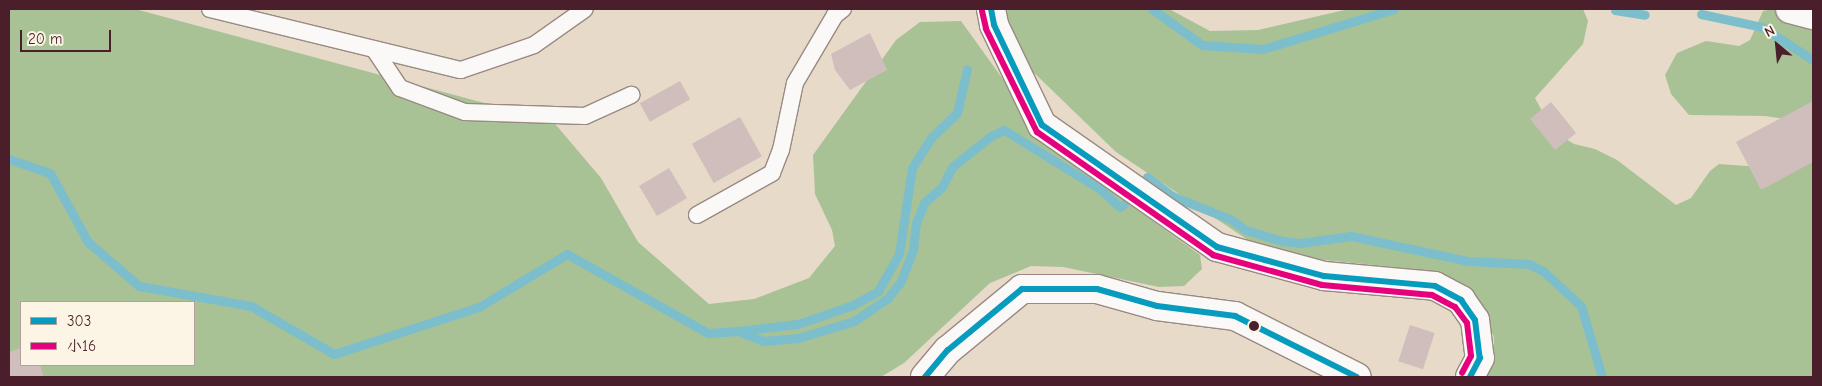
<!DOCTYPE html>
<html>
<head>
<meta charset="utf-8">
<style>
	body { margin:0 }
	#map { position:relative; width:1822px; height:386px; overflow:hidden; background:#e7dac9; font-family:"Comic Neue","LXGW WenKai TC",sans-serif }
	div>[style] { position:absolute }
	.forest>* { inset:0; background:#a8c296 }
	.stream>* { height:9px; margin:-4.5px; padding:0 4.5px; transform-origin:4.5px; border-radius:4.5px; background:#7dbecc }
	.building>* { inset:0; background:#d0bebc; transform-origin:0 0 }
	.roads { filter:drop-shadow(1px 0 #988a83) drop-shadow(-1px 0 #988a83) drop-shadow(0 1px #988a83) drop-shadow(0 -1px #988a83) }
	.lane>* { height:16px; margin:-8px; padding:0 8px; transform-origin:8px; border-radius:8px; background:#fbf9f7 }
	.secondary>* { height:28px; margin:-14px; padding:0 14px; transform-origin:14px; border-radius:14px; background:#fbf9f7 }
	.bus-1>* { height:6px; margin:-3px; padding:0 3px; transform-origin:3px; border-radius:3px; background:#079bbe }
	.bus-2>* { height:6px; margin:-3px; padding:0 3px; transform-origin:3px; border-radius:3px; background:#e5007d }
	.dots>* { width:14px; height:14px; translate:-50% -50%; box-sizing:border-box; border:2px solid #fcf5e5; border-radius:50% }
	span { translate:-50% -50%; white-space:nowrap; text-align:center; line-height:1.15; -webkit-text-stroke:4px #fcf5e5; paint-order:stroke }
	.frame { position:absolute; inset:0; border:10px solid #4a1f2b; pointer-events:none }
	.legend { position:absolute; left:20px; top:301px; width:175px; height:65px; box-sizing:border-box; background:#fcf5e5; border:1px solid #b59f9b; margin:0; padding:6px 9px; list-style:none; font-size:15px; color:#4a1f2b }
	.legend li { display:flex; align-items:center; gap:10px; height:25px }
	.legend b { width:25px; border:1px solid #b59f9b }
	.north { position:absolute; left:1752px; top:20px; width:50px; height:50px; -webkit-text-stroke:4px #fcf5e5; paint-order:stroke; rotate:332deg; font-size:14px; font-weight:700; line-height:20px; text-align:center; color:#4a1f2b }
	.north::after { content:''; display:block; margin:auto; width:18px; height:22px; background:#4a1f2b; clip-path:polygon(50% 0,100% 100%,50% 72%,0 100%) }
	.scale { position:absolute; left:20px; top:30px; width:91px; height:22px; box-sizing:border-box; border:2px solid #4a1f2b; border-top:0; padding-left:6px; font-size:15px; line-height:18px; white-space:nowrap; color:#4a1f2b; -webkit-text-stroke:4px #fcf5e5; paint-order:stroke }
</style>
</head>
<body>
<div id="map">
	<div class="forest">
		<i style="clip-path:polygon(evenodd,9px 9px,135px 9px,499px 107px,545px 112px,601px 178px,638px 242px,709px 304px,754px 299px,809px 278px,835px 246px,832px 230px,815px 194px,813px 155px,896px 40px,920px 22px,961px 21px,1005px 82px,1024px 122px,1100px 183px,1200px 255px,1202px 269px,1184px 286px,1159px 287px,1063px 267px,1031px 266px,990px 283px,904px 363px,881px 377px,9px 377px,9px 9px,21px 302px,194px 302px,194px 365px,21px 365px,21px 302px)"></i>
		<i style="clip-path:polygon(1008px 9px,1169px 9px,1210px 31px,1258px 30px,1349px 9px,1583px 9px,1588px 21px,1583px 44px,1535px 98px,1553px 131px,1574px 144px,1595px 149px,1617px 160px,1676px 205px,1691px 198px,1710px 171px,1719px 164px,1775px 168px,1813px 153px,1813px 377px,1485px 377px,1494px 358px,1494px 337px,1470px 290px,1451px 278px,1413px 269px,1304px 258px,1251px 242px,1116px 152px,1027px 66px,1006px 13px)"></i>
		<i style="clip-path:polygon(1773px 9px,1813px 17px,1813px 133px,1803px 122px,1765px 116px,1689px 115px,1671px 94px,1665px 75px,1677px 53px,1706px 41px,1739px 46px,1750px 40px,1763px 11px)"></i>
	</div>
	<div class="stream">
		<i style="left:1152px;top:9px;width:62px;rotate:35.8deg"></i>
		<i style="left:1202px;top:45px;width:61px;rotate:3.8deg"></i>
		<i style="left:1263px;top:49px;width:137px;rotate:-17deg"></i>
		<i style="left:1615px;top:10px;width:30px;rotate:9deg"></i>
		<i style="left:1701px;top:14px;width:62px;rotate:12deg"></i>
		<i style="left:1762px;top:27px;width:61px;rotate:32.9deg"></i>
		<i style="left:9px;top:159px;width:43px;rotate:18.9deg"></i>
		<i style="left:50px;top:173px;width:79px;rotate:61.2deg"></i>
		<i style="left:88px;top:242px;width:67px;rotate:40.8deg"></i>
		<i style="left:139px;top:286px;width:114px;rotate:10.1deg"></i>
		<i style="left:251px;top:306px;width:96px;rotate:30deg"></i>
		<i style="left:334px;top:354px;width:152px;rotate:-18deg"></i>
		<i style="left:479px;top:307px;width:103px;rotate:-31.1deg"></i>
		<i style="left:567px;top:254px;width:162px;rotate:29.3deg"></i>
		<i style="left:708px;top:333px;width:30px;rotate:-4deg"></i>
		<i style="left:738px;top:331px;width:60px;rotate:-6.7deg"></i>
		<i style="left:798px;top:324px;width:58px;rotate:-19.1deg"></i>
		<i style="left:853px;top:305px;width:29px;rotate:-29deg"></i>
		<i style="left:878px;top:291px;width:43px;rotate:-60.4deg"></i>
		<i style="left:899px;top:254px;width:87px;rotate:-81.4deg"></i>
		<i style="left:912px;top:168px;width:34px;rotate:-58deg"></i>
		<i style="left:930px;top:139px;width:37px;rotate:-44deg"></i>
		<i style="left:957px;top:113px;width:45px;rotate:-77.2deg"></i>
		<i style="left:1147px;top:177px;width:31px;rotate:37deg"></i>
		<i style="left:1172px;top:196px;width:62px;rotate:21.6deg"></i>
		<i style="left:1230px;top:219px;width:19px;rotate:35deg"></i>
		<i style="left:1246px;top:230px;width:38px;rotate:17deg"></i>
		<i style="left:1282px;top:241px;width:18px;rotate:6deg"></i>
		<i style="left:1300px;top:243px;width:51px;rotate:-7.8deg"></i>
		<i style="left:1351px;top:236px;width:120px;rotate:12.1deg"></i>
		<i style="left:1468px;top:261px;width:61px;rotate:2.8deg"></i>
		<i style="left:1529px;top:264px;width:16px;rotate:27deg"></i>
		<i style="left:1543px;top:271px;width:52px;rotate:42.6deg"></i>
		<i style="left:1581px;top:306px;width:74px;rotate:73.5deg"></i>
		<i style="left:740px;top:332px;width:25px;rotate:21deg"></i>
		<i style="left:763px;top:341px;width:35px;rotate:-5deg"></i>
		<i style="left:798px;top:338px;width:59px;rotate:-16.9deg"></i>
		<i style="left:854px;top:321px;width:41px;rotate:-34.1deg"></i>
		<i style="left:888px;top:298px;width:21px;rotate:-53deg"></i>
		<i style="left:901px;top:281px;width:33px;rotate:-69deg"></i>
		<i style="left:913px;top:250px;width:27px;rotate:-84deg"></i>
		<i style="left:916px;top:223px;width:22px;rotate:-68deg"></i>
		<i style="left:924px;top:203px;width:24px;rotate:-42deg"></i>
		<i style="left:942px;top:187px;width:22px;rotate:-63deg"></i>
		<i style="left:952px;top:167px;width:50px;rotate:-38.5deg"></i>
		<i style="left:991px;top:136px;width:14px;rotate:-25deg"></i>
		<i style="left:1004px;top:130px;width:113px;rotate:31.6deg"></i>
		<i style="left:1100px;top:189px;width:27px;rotate:42deg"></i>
		<i style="left:1120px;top:207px;width:5px;rotate:-37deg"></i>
	</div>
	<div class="building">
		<i style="clip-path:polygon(870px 33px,887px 70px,850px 90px,835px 70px,831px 54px)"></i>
		<i style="left:680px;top:81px;width:21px;height:46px;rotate:61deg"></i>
		<i style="clip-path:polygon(1813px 101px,1813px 162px,1761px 190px,1736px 142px)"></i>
		<i style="left:1551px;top:102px;width:40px;height:27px;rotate:51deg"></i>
		<i style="left:740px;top:117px;width:45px;height:55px;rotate:61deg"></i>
		<i style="left:669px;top:168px;width:35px;height:35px;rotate:59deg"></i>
		<i style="left:1410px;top:325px;width:26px;height:38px;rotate:18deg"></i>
		<i style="clip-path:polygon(21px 348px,21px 365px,40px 365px,44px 377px,9px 377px,9px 352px)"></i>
	</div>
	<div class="roads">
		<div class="lane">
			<i style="left:210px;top:9px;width:258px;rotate:13.7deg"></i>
			<i style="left:461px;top:70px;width:77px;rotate:-18.9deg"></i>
			<i style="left:534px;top:45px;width:62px;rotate:-35.2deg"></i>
			<i style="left:374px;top:49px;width:47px;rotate:56.3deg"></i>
			<i style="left:400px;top:88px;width:69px;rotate:20.3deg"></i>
			<i style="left:465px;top:112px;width:120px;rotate:1.9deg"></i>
			<i style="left:585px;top:116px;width:51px;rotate:-24.5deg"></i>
			<i style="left:697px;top:215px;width:86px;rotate:-29.2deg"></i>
			<i style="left:772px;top:173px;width:25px;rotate:-69deg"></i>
			<i style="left:781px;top:150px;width:68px;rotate:-78.2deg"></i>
			<i style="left:795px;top:83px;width:79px;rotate:-59.5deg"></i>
			<i style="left:835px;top:15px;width:10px;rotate:-37deg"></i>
		</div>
		<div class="secondary">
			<i style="left:991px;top:9px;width:16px;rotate:79deg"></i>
			<i style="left:994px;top:25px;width:111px;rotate:64.4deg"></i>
			<i style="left:1042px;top:125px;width:213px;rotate:34.9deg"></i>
			<i style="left:1217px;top:247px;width:111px;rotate:15.2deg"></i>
			<i style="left:1324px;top:276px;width:111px;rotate:5.1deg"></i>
			<i style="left:1435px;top:286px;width:30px;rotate:28deg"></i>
			<i style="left:1461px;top:300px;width:24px;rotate:55deg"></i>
			<i style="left:1475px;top:320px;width:38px;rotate:83deg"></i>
			<i style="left:1480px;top:358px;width:21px;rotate:118deg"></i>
			<i style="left:1790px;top:9px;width:24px;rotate:15deg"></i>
			<i style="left:925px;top:377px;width:35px;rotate:-50deg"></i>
			<i style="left:948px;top:350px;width:96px;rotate:-39.5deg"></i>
			<i style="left:1022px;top:289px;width:75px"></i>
			<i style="left:1097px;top:289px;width:62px;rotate:15.8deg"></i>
			<i style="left:1157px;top:306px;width:79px;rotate:7.3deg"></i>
			<i style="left:1235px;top:316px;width:136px;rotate:26.6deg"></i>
		</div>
	</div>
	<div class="bus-1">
		<i style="left:991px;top:9px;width:16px;rotate:79deg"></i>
		<i style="left:994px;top:25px;width:111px;rotate:64.4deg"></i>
		<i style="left:1042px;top:125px;width:213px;rotate:34.9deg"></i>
		<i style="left:1217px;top:247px;width:111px;rotate:15.2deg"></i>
		<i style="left:1324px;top:276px;width:111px;rotate:5.1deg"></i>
		<i style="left:1435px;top:286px;width:30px;rotate:28deg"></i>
		<i style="left:1461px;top:300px;width:24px;rotate:55deg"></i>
		<i style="left:1475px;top:320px;width:38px;rotate:83deg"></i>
		<i style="left:1480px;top:358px;width:21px;rotate:118deg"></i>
		<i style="left:925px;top:377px;width:35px;rotate:-50deg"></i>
		<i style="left:948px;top:350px;width:96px;rotate:-39.5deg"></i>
		<i style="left:1022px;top:289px;width:75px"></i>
		<i style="left:1097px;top:289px;width:62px;rotate:15.8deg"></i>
		<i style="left:1157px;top:306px;width:79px;rotate:7.3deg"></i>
		<i style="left:1235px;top:316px;width:136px;rotate:26.6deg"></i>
	</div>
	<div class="bus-2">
		<i style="left:982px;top:11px;width:18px;rotate:77deg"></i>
		<i style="left:986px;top:29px;width:115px;rotate:63.7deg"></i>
		<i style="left:1037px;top:132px;width:215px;rotate:34.9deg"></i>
		<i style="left:1213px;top:255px;width:113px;rotate:15.4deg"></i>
		<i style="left:1322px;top:285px;width:110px;rotate:5.2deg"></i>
		<i style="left:1432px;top:295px;width:26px;rotate:28deg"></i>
		<i style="left:1455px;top:307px;width:20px;rotate:53deg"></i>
		<i style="left:1467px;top:323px;width:33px;rotate:83deg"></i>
		<i style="left:1471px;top:356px;width:19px;rotate:118deg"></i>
	</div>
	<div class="dots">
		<i style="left:1254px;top:326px;background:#4a1f2b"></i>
	</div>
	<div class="frame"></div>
	<ul class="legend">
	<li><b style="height:6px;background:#079bbe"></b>303</li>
	<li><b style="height:6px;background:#e5007d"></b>小16</li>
	</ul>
	<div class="north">N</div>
	<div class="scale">20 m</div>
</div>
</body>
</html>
